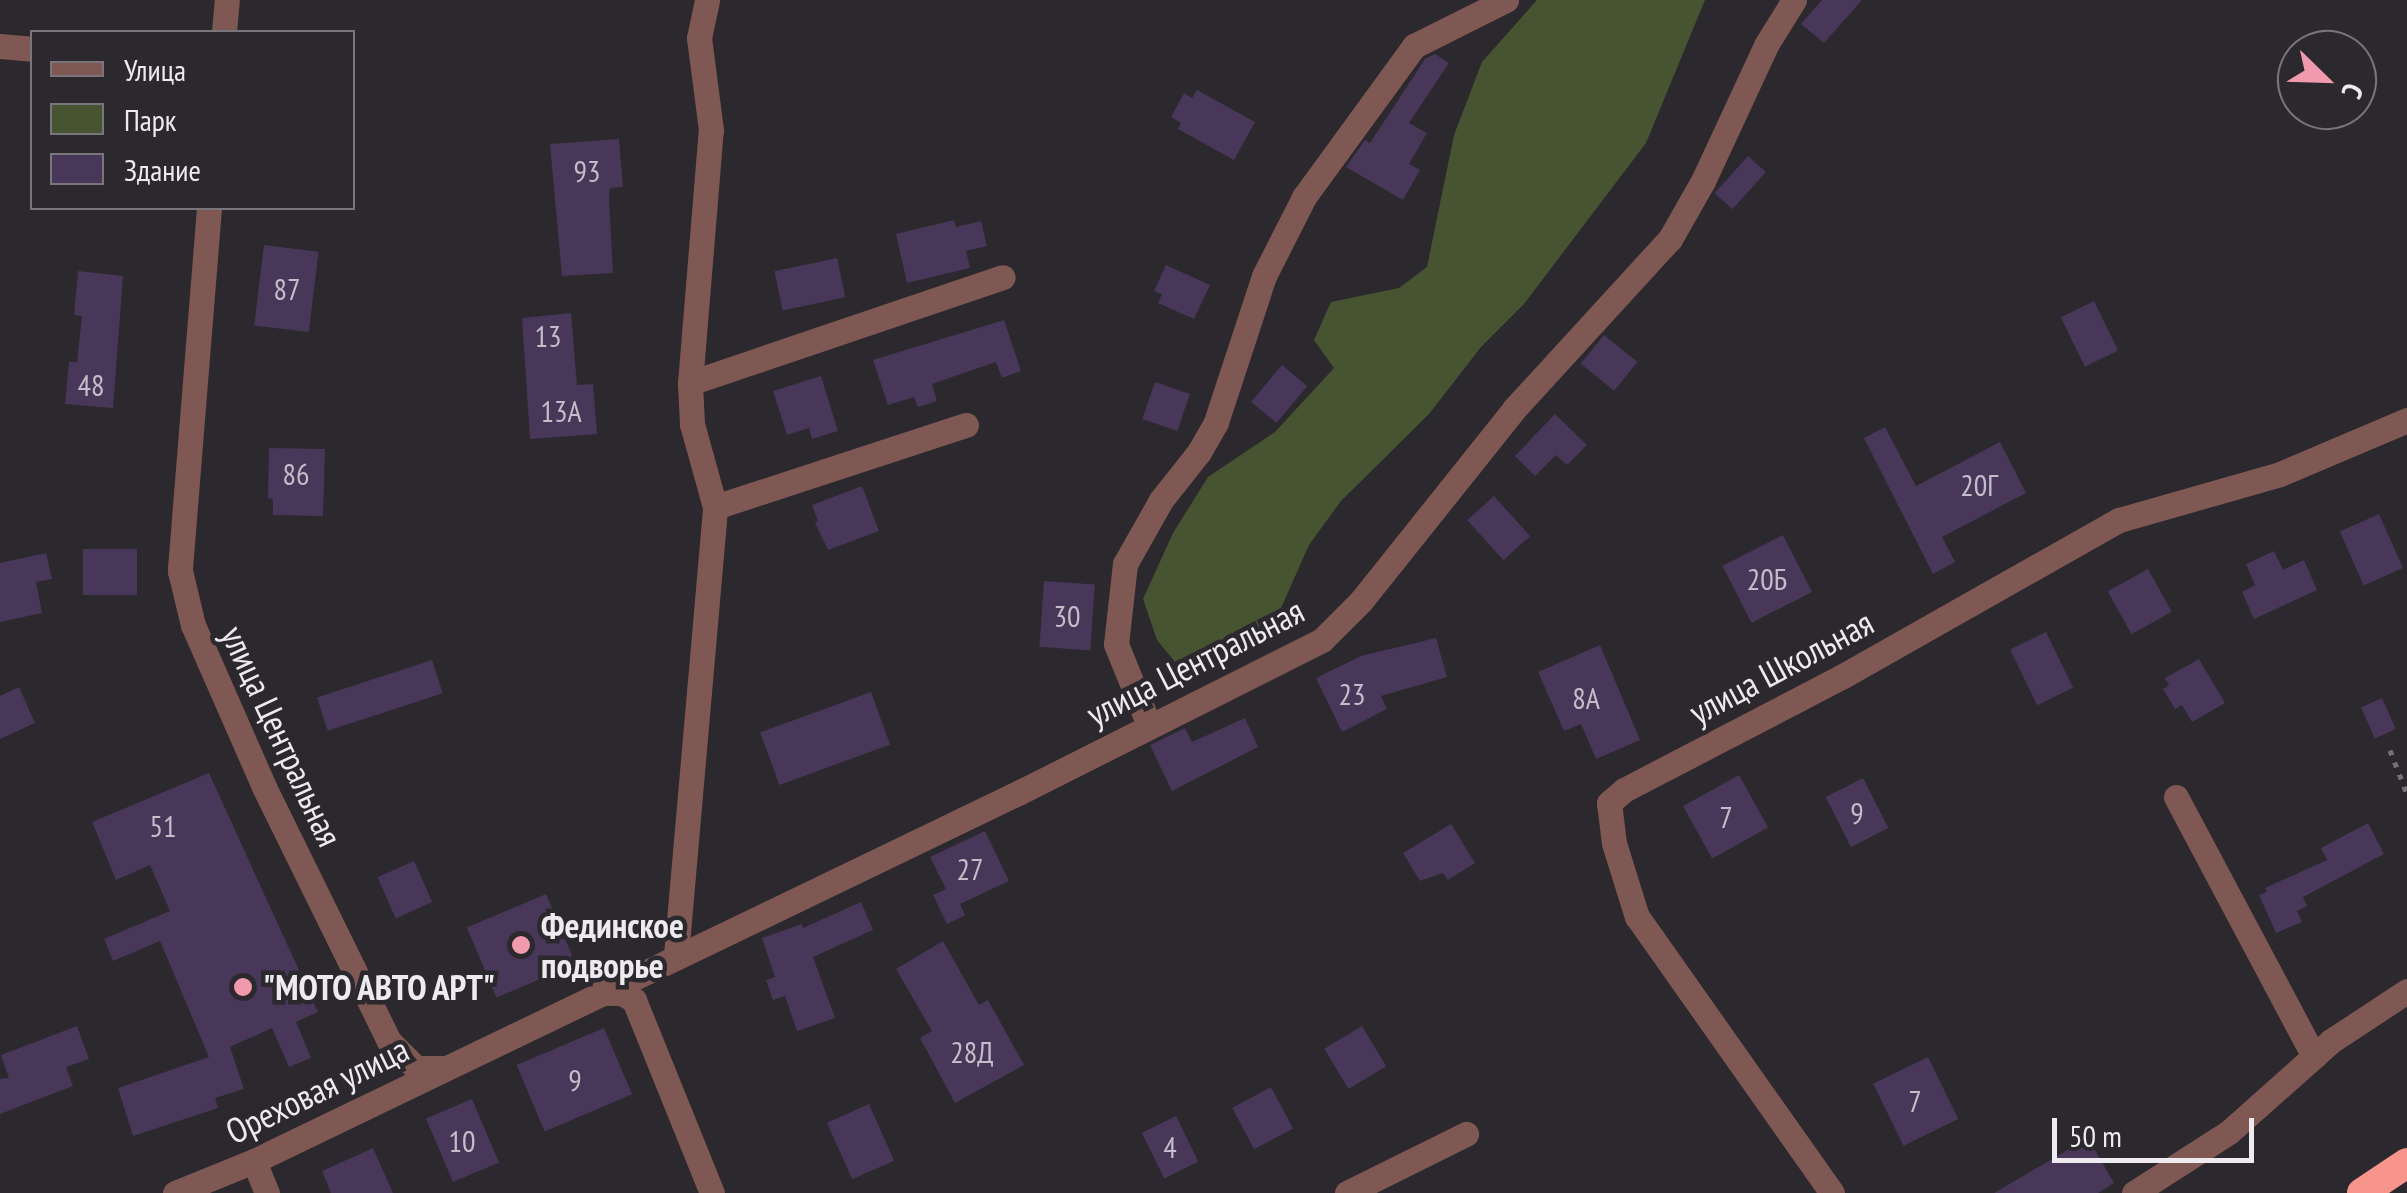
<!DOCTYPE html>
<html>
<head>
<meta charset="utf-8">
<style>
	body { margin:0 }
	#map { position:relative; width:2407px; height:1193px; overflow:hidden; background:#2b282e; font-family:"PT Sans Narrow",sans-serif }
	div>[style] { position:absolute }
	.green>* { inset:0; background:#475431 }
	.building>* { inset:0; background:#483759; transform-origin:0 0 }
	.path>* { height:5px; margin-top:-2.5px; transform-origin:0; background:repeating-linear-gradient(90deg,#757277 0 5px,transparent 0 13px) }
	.minor>* { height:25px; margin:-12.5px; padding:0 12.5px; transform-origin:12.5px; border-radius:12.5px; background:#805853 }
	.highway>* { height:30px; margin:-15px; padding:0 15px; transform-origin:15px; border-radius:15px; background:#f7958c }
	.dots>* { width:28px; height:28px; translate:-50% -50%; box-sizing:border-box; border:5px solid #2b282e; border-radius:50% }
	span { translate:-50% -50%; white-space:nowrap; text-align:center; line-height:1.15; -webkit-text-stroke:9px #2b282e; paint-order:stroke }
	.number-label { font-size:30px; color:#c4beca }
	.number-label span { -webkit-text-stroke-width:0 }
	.street-label { font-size:35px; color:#edebef }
	.poi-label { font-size:35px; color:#edebef; font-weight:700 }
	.left { translate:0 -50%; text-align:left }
	.legend { position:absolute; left:30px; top:30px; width:325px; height:180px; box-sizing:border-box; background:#2b282e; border:2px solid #79767b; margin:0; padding:12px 18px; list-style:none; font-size:30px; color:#edebef }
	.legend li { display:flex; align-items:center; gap:20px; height:50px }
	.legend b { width:50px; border:2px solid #79767b }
	.north { position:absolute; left:2277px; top:30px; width:100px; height:100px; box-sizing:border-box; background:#2b282e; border:2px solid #79767b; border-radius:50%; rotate:113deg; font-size:28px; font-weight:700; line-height:40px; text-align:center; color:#edebef }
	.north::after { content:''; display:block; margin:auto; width:35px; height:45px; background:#f29aad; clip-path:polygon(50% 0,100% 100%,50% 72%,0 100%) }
	.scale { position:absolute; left:2052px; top:1118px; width:202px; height:45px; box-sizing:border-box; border:5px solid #edebef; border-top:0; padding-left:12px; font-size:30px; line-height:35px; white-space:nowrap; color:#edebef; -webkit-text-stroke:8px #2b282e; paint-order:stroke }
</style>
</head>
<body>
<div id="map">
	<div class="green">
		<i style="clip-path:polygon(1537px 0,1705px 0,1646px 143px,1524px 304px,1481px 347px,1429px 414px,1341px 501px,1309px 545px,1277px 617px,1232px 650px,1175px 662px,1157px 640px,1143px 599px,1173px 533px,1208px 477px,1275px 432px,1334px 368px,1314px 340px,1331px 302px,1399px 288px,1427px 267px,1454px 135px,1482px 62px)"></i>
	</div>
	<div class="building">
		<i style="clip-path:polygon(1822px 0,1862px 0,1824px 43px,1801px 24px)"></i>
		<i style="clip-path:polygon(1435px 54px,1449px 63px,1409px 123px,1427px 133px,1409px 164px,1420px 170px,1403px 200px,1346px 167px,1365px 140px,1370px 143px,1425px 59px)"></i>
		<i style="clip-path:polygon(1197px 90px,1255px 122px,1234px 160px,1178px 129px,1181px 123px,1171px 117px,1184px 93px,1192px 98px)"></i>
		<i style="clip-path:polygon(619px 139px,623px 187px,610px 188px,609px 200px,613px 273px,562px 276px,550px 144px)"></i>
		<i style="left:1748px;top:156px;width:24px;height:50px;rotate:42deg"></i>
		<i style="clip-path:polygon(954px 220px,956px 227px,981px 221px,987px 246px,966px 251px,970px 268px,907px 283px,896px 234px)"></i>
		<i style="left:264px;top:245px;width:55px;height:81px;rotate:7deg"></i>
		<i style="left:837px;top:258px;width:40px;height:64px;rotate:78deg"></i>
		<i style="clip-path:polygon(1166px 265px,1210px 285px,1194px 319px,1158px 303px,1162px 294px,1154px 291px)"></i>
		<i style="clip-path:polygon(78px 271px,123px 276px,113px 408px,65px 404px,69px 362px,77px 362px,82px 316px,74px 315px)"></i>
		<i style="left:2094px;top:301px;width:55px;height:37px;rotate:64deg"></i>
		<i style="clip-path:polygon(571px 313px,577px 385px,593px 384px,597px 434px,530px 439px,522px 318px)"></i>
		<i style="clip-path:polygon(1004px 320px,1021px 371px,1002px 378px,996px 362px,932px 384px,937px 401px,918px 407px,914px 397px,888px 405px,873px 360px)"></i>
		<i style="left:1604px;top:335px;width:43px;height:37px;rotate:39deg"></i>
		<i style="left:1282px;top:365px;width:33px;height:48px;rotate:40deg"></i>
		<i style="clip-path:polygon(821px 376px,838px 431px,812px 439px,809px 428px,787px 435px,773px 391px)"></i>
		<i style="left:1155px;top:382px;width:37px;height:39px;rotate:19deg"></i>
		<i style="clip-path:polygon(1555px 414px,1587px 445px,1567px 465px,1556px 455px,1535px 476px,1515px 456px)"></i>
		<i style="clip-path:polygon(1885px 427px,1916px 486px,2000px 442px,2026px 493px,1942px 537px,1955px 562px,1933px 574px,1864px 438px)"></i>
		<i style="clip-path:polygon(269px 448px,325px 449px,323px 516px,273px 515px,273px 499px,268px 498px)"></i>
		<i style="clip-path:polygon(862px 486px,879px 531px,828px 550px,815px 523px,818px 521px,812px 505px)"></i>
		<i style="left:1494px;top:496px;width:54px;height:36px;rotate:48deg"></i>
		<i style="left:2379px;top:514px;width:59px;height:43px;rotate:66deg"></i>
		<i style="left:1783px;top:535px;width:64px;height:68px;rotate:63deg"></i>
		<i style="left:137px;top:549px;width:46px;height:54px;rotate:90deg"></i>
		<i style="clip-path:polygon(2274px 551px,2283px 570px,2304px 560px,2317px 590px,2254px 619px,2242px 592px,2255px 585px,2246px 564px)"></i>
		<i style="clip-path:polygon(46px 553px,52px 579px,36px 582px,42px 613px,0 622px,0 563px)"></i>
		<i style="left:2148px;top:569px;width:49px;height:46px;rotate:61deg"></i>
		<i style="left:1044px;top:581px;width:51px;height:66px;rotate:4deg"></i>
		<i style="left:2046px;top:632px;width:62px;height:40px;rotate:64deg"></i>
		<i style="clip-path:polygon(1436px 638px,1447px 677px,1381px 696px,1387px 709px,1342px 732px,1316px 678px,1361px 656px)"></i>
		<i style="clip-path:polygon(1600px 645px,1640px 740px,1596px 759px,1581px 724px,1564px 731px,1538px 672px)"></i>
		<i style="clip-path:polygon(2199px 659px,2225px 703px,2192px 722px,2182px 705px,2175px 709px,2163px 689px,2169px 685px,2165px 678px)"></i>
		<i style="left:432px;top:660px;width:35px;height:121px;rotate:72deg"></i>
		<i style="clip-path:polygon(19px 687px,35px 723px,0 739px,0 696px)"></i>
		<i style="left:871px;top:692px;width:56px;height:118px;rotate:70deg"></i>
		<i style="left:2382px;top:698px;width:34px;height:23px;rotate:66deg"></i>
		<i style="clip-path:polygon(1245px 718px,1258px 747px,1172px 791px,1150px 745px,1185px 728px,1192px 742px)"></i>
		<i style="clip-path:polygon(209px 773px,318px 1012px,296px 1022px,311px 1058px,289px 1067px,272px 1028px,230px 1047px,244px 1089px,215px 1098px,218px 1108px,133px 1136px,118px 1088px,209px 1057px,160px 941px,113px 961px,104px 939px,170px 911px,150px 865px,116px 880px,92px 822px)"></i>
		<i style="left:1739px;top:775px;width:60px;height:64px;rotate:61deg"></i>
		<i style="left:1863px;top:778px;width:56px;height:42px;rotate:63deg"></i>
		<i style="clip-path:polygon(2368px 823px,2384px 854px,2303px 897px,2307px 906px,2297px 911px,2302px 922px,2276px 933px,2259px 895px,2267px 892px,2265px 888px,2327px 860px,2321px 848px)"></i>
		<i style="clip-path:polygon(1451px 824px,1475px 863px,1448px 880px,1443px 873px,1420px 881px,1403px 853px)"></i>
		<i style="clip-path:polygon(985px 831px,1009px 881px,960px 904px,965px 915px,947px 924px,933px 895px,946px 889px,930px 857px)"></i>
		<i style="left:414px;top:861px;width:45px;height:40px;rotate:66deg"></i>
		<i style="left:546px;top:894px;width:76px;height:86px;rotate:67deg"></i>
		<i style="clip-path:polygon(861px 902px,873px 930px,813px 957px,835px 1018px,797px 1031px,785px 996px,773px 1000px,766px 980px,775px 977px,762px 938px,802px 924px,803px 928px)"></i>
		<i style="clip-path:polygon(943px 941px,979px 1005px,988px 1000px,1024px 1065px,955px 1103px,920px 1038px,932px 1031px,896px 969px)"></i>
		<i style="clip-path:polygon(77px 1026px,89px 1059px,66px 1067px,73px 1086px,0 1114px,0 1079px,9px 1078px,1px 1055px)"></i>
		<i style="left:1362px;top:1026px;width:47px;height:44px;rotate:59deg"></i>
		<i style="left:604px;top:1028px;width:72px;height:95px;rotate:67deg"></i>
		<i style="left:1928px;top:1057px;width:69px;height:61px;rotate:64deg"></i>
		<i style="left:1271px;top:1087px;width:47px;height:44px;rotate:62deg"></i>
		<i style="left:472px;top:1099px;width:69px;height:50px;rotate:67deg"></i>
		<i style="left:869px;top:1104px;width:62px;height:46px;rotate:66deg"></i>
		<i style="left:1176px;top:1116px;width:51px;height:38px;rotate:64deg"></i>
		<i style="clip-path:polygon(2088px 1138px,2114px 1183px,2098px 1193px,1994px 1193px)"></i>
		<i style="clip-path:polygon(373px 1148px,393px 1193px,331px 1193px,322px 1171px)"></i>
	</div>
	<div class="path">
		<i style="left:2390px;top:750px;width:47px;rotate:68.9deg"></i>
	</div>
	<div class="minor">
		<i style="left:224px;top:32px;width:32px;rotate:-85deg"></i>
		<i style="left:0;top:46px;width:32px;rotate:5deg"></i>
		<i style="left:209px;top:208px;width:364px;rotate:94.6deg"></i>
		<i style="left:180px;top:571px;width:56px;rotate:76.5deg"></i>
		<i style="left:193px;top:625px;width:177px;rotate:66.3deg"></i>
		<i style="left:264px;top:787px;width:283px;rotate:63.8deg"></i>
		<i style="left:389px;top:1041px;width:38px;rotate:45deg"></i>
		<i style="left:416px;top:1068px;width:26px"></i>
		<i style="left:690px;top:383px;width:330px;rotate:-18.7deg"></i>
		<i style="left:715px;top:507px;width:264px;rotate:-18.1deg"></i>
		<i style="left:1149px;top:725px;width:87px;rotate:-112.2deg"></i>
		<i style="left:1116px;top:644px;width:81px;rotate:-83.6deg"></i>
		<i style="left:1125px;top:564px;width:73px;rotate:-60.6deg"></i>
		<i style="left:1161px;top:500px;width:61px;rotate:-51.6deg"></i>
		<i style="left:1199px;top:452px;width:34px;rotate:-60deg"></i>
		<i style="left:1216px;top:422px;width:154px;rotate:-71.8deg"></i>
		<i style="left:1264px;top:276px;width:89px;rotate:-63.1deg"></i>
		<i style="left:1304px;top:197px;width:187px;rotate:-53.9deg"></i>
		<i style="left:1414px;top:46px;width:103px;rotate:-26.6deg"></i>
		<i style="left:2176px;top:797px;width:294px;rotate:62deg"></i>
		<i style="left:676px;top:955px;width:450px;rotate:-85deg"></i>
		<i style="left:715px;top:507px;width:86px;rotate:-105.5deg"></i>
		<i style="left:692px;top:424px;width:41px;rotate:-92.8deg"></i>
		<i style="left:690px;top:383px;width:254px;rotate:-85.3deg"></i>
		<i style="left:711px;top:130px;width:93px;rotate:-97.4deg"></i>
		<i style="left:699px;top:38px;width:39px;rotate:-78deg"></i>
		<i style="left:600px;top:993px;width:21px"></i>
		<i style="left:621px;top:993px;width:15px;rotate:28deg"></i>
		<i style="left:634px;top:1000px;width:208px;rotate:68deg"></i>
		<i style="left:254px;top:1161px;width:35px;rotate:68deg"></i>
		<i style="left:175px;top:1193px;width:85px;rotate:-22.1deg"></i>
		<i style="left:254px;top:1161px;width:850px;rotate:-25.72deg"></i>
		<i style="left:1020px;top:792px;width:338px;rotate:-26.7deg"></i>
		<i style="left:1322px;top:640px;width:55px;rotate:-45deg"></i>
		<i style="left:1361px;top:601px;width:246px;rotate:-51.4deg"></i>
		<i style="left:1514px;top:409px;width:231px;rotate:-47.5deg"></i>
		<i style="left:1670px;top:239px;width:67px;rotate:-60.4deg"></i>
		<i style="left:1703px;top:181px;width:150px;rotate:-65.1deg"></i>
		<i style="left:1766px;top:45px;width:53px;rotate:-58.1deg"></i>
		<i style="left:1347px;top:1193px;width:133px;rotate:-26.4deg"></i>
		<i style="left:1832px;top:1193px;width:338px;rotate:-125.2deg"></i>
		<i style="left:1637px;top:917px;width:77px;rotate:-107.3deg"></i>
		<i style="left:1614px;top:843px;width:40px;rotate:-97.1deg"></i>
		<i style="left:1609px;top:803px;width:20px;rotate:-41deg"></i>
		<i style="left:1624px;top:790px;width:247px;rotate:-27.5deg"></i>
		<i style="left:1843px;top:676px;width:317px;rotate:-29.5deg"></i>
		<i style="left:2119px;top:520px;width:167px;rotate:-15.9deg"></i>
		<i style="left:2280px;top:474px;width:138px;rotate:-23deg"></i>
		<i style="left:2134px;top:1193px;width:113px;rotate:-32.7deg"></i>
		<i style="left:2229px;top:1132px;width:137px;rotate:-41.7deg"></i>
		<i style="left:2331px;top:1041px;width:91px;rotate:-33.3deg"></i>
	</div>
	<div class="highway">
		<i style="left:2362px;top:1193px;width:54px;rotate:-33.7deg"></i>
	</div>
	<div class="dots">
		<i style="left:521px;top:945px;background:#f29aad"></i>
		<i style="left:243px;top:987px;background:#f29aad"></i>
	</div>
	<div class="number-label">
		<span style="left:587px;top:171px">93</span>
		<span style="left:287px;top:289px">87</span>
		<span style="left:548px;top:336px">13</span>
		<span style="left:91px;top:385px">48</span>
		<span style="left:561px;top:411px">13А</span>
		<span style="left:296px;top:474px">86</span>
		<span style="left:1979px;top:485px">20Г</span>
		<span style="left:1767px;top:579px">20Б</span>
		<span style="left:1067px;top:616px">30</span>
		<span style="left:1352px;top:694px">23</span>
		<span style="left:1586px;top:698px">8А</span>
		<span style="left:1857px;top:813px">9</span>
		<span style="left:1726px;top:817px">7</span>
		<span style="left:163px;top:826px">51</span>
		<span style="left:970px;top:869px">27</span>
		<span style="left:972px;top:1052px">28Д</span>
		<span style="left:575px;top:1080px">9</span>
		<span style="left:1915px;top:1101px">7</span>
		<span style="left:462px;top:1141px">10</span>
		<span style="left:1170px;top:1147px">4</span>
	</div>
	<div class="street-label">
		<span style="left:1195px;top:662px;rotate:-27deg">улица Центральная</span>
		<span style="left:1781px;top:667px;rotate:-28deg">улица Школьная</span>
		<span style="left:282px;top:736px;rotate:65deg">улица Центральная</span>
		<span style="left:317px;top:1090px;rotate:-26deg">Ореховая улица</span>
	</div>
	<div class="poi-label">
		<span class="left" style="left:541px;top:945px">Фединское<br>подворье</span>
		<span class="left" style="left:263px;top:987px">"МОТО АВТО АРТ"</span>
	</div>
	<ul class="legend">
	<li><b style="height:12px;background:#805853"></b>Улица</li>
	<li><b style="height:28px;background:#475431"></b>Парк</li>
	<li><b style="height:28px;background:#483759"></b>Здание</li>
	</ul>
	<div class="north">С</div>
	<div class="scale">50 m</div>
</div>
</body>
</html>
